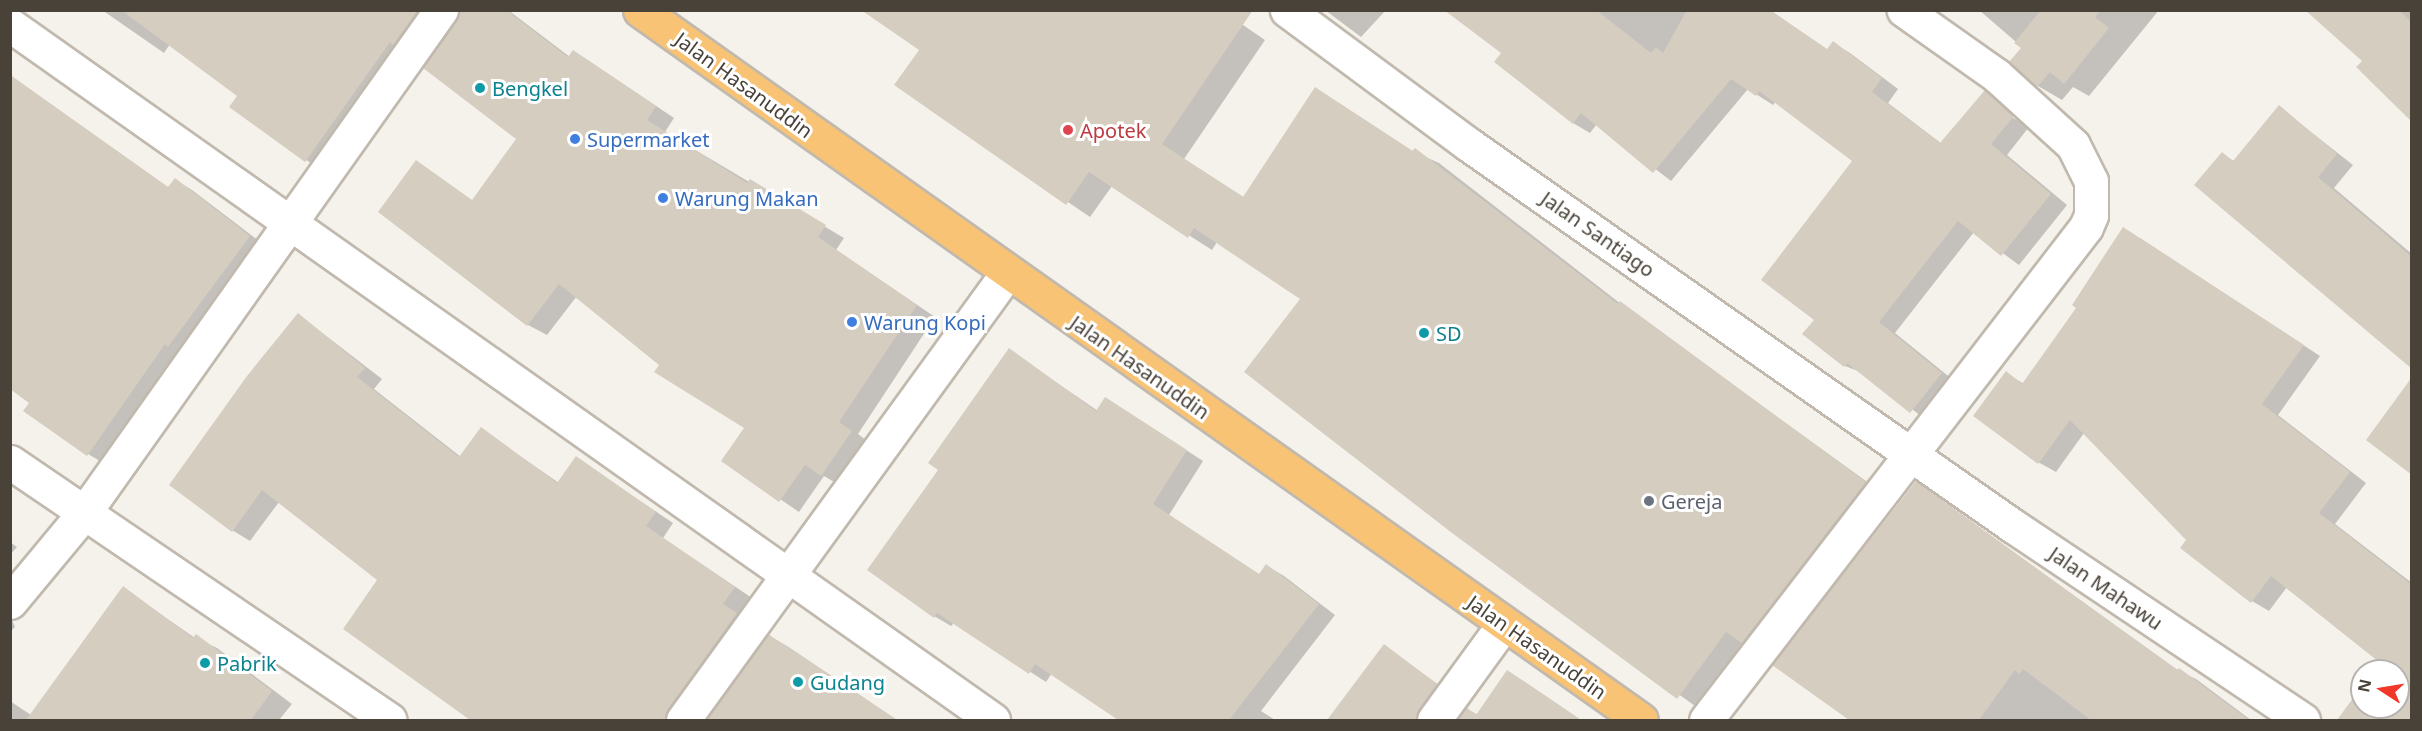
<!DOCTYPE html>
<html>
<head>
<meta charset="utf-8">
<style>
	body { margin:0 }
	#map { position:relative; width:2422px; height:731px; overflow:hidden; background:#f5f2ec; font-family:"Noto Sans",sans-serif }
	div>[style] { position:absolute }
	.shadow>* { inset:0; background:#0003 }
	.building>* { inset:0; background:#d6cdc1 }
	.roads { filter:drop-shadow(2px 0 #c1b9ae) drop-shadow(-2px 0 #c1b9ae) drop-shadow(0 2px #c1b9ae) drop-shadow(0 -2px #c1b9ae) }
	.street>* { height:33px; margin:-16.5px; padding:0 16.5px; transform-origin:16.5px; border-radius:16.5px; background:#fff }
	.highway>* { height:33px; margin:-16.5px; padding:0 16.5px; transform-origin:16.5px; border-radius:16.5px; background:#f8c374 }
	.dots>* { width:16px; height:16px; translate:-50% -50%; box-sizing:border-box; border:3px solid #fff; border-radius:50% }
	span { translate:-50% -50%; white-space:nowrap; text-align:center; line-height:1.15; -webkit-text-stroke:6px #fff; paint-order:stroke }
	.street-label { font-size:20px; color:#494239 }
	.culture-label { font-size:20px; color:#0d838f }
	.left { translate:0 -50%; text-align:left }
	.health-label { font-size:20px; color:#be3a42 }
	.shop-label { font-size:20px; color:#366cbe }
	.worship-label { font-size:20px; color:#5b616d }
	.frame { position:absolute; inset:0; border:12px solid #494239; pointer-events:none }
	.north { position:absolute; left:2350px; top:659px; width:60px; height:60px; box-sizing:border-box; background:#fff; border:2px solid #b6b3b0; border-radius:50%; rotate:282deg; font-size:16px; font-weight:700; line-height:24px; text-align:center; color:#494239 }
	.north::after { content:''; display:block; margin:auto; width:21px; height:27px; background:#f13727; clip-path:polygon(50% 0,100% 100%,50% 72%,0 100%) }
</style>
</head>
<body>
<div id="map">
	<div class="shadow">
		<i style="clip-path:polygon(102px 10px,444px 10px,325px 171px,306px 160px,239px 95px,170px 44px,164px 53px)"></i>
		<i style="clip-path:polygon(459px 10px,508px 10px,570px 57px,574px 52px,592px 63px,674px 118px,665px 132px,844px 238px,836px 250px,935px 317px,858px 434px,870px 443px,841px 486px,824px 476px,799px 512px,723px 460px,746px 428px,577px 296px,547px 335px,528px 325px,416px 162px,473px 201px,518px 139px,458px 21px)"></i>
		<i style="clip-path:polygon(1221px 10px,1265px 40px,1184px 159px,1245px 198px,1339px 103px,1414px 152px,1439px 163px,1621px 304px,1888px 497px,1702px 711px,1453px 532px,1302px 298px,1217px 242px,1212px 250px,1112px 186px,1090px 217px,896px 85px)"></i>
		<i style="clip-path:polygon(1325px 10px,1386px 10px,1361px 37px)"></i>
		<i style="clip-path:polygon(1447px 10px,1770px 10px,1828px 50px,1833px 43px,1850px 53px,1898px 89px,1888px 103px,1942px 144px,1980px 99px,2029px 127px,2007px 155px,2067px 205px,2019px 265px,1974px 232px,1895px 333px,1958px 384px,1928px 421px,1863px 373px,1845px 366px,1816px 320px,1854px 161px,1776px 101px,1773px 105px,1748px 89px,1671px 181px,1597px 124px,1590px 133px,1573px 123px,1503px 53px)"></i>
		<i style="clip-path:polygon(1979px 10px,2159px 10px,2089px 96px,2073px 87px,2062px 100px,2038px 86px,2011px 62px,2023px 48px)"></i>
		<i style="clip-path:polygon(2307px 10px,2412px 10px,2412px 120px,2364px 61px)"></i>
		<i style="clip-path:polygon(10px 75px,169px 188px,175px 180px,192px 190px,267px 247px,105px 464px,88px 454px,31px 402px,10px 214px)"></i>
		<i style="clip-path:polygon(2279px 107px,2353px 165px,2334px 188px,2412px 254px,2412px 366px,2222px 154px,2234px 161px)"></i>
		<i style="clip-path:polygon(2140px 238px,2320px 356px,2278px 415px,2366px 483px,2335px 524px,2412px 583px,2412px 720px,2358px 720px,2345px 712px,2362px 689px,2362px 707px,2398px 707px,2398px 671px,2375px 671px,2381px 662px,2287px 587px,2269px 611px,2252px 601px,2084px 433px,2056px 472px,2038px 462px,2006px 373px,2024px 384px)"></i>
		<i style="clip-path:polygon(299px 315px,382px 379px,374px 389px,461px 457px,481px 429px,559px 483px,576px 458px,673px 523px,663px 538px,752px 598px,685px 720px,471px 720px,345px 628px,379px 580px,279px 502px,250px 541px,232px 530px)"></i>
		<i style="clip-path:polygon(1009px 350px,1098px 411px,1123px 409px,1203px 461px,1169px 515px,1260px 575px,1267px 566px,1284px 576px,1335px 615px,1261px 711px,1275px 720px,1120px 720px,1052px 673px,1046px 682px,954px 623px,951px 626px,934px 616px,940px 470px)"></i>
		<i style="clip-path:polygon(1917px 483px,2179px 671px,2196px 679px,2251px 720px,1853px 720px,1774px 665px)"></i>
		<i style="clip-path:polygon(10px 542px,17px 547px,10px 555px)"></i>
		<i style="clip-path:polygon(123px 588px,195px 638px,217px 648px,292px 704px,279px 720px,10px 720px,10px 701px,31px 715px)"></i>
		<i style="clip-path:polygon(10px 615px,15px 627px,10px 632px)"></i>
		<i style="clip-path:polygon(769px 636px,787px 646px,897px 720px,708px 720px)"></i>
		<i style="clip-path:polygon(1384px 646px,1453px 695px,1437px 720px,1329px 720px)"></i>
		<i style="clip-path:polygon(1508px 672px,1525px 682px,1581px 720px,1457px 720px,1467px 709px,1478px 715px)"></i>
	</div>
	<div class="building">
		<i style="clip-path:polygon(121px 10px,418px 10px,393px 45px,390px 42px,305px 162px,229px 107px,237px 96px)"></i>
		<i style="clip-path:polygon(460px 10px,506px 10px,568px 57px,573px 50px,656px 106px,647px 120px,747px 183px,750px 179px,826px 225px,818px 237px,917px 305px,839px 422px,852px 431px,821px 476px,805px 465px,779px 502px,721px 461px,744px 428px,654px 372px,659px 365px,559px 284px,527px 326px,378px 212px,416px 160px,472px 200px,516px 139px,423px 68px)"></i>
		<i style="clip-path:polygon(861px 10px,1253px 10px,1162px 144px,1243px 197px,1315px 87px,1412px 151px,1415px 148px,1618px 304px,1620px 301px,1866px 482px,1742px 643px,1726px 632px,1677px 699px,1452px 533px,1244px 372px,1300px 299px,1194px 228px,1188px 238px,1089px 172px,1066px 205px,894px 85px,919px 50px)"></i>
		<i style="clip-path:polygon(1444px 10px,1596px 10px,1651px 53px,1656px 47px,1663px 53px,1687px 10px,1769px 10px,1827px 49px,1833px 41px,1882px 78px,1872px 92px,1940px 143px,1985px 90px,2014px 116px,1991px 144px,2051px 194px,2001px 256px,1958px 221px,1879px 322px,1942px 373px,1910px 413px,1847px 363px,1844px 367px,1802px 334px,1814px 320px,1761px 280px,1852px 161px,1759px 91px,1756px 96px,1731px 79px,1653px 173px,1581px 113px,1573px 124px,1494px 62px,1501px 53px)"></i>
		<i style="clip-path:polygon(2041px 10px,2101px 10px,2095px 17px,2109px 28px,2064px 84px,2050px 72px,2037px 87px,2009px 62px,2021px 48px,2014px 43px)"></i>
		<i style="clip-path:polygon(2305px 10px,2399px 10px,2412px 23px,2412px 122px,2356px 67px,2362px 61px)"></i>
		<i style="clip-path:polygon(10px 75px,168px 187px,175px 178px,250px 236px,168px 347px,165px 344px,87px 456px,23px 411px,29px 403px,10px 389px)"></i>
		<i style="clip-path:polygon(2279px 105px,2337px 154px,2318px 177px,2412px 257px,2412px 369px,2194px 185px,2222px 152px,2233px 161px)"></i>
		<i style="clip-path:polygon(2123px 227px,2304px 345px,2262px 404px,2350px 472px,2319px 513px,2412px 585px,2412px 720px,2337px 720px,2362px 686px,2362px 707px,2398px 707px,2398px 671px,2373px 671px,2379px 662px,2271px 576px,2251px 603px,2180px 548px,2186px 540px,2070px 420px,2038px 464px,1973px 416px,2006px 371px,2022px 384px,2076px 308px,2072px 305px)"></i>
		<i style="clip-path:polygon(298px 313px,365px 368px,357px 377px,459px 457px,481px 427px,557px 483px,576px 456px,656px 512px,646px 526px,735px 587px,723px 604px,737px 613px,668px 709px,665px 720px,470px 720px,343px 629px,377px 580px,262px 490px,232px 532px,169px 485px,247px 376px)"></i>
		<i style="clip-path:polygon(1009px 348px,1096px 411px,1105px 397px,1187px 450px,1153px 504px,1259px 574px,1266px 564px,1319px 604px,1229px 720px,1118px 720px,1035px 664px,1029px 674px,937px 613px,934px 618px,867px 570px,938px 470px,928px 463px)"></i>
		<i style="clip-path:polygon(2412px 377px,2412px 475px,2366px 440px)"></i>
		<i style="clip-path:polygon(1916px 481px,2177px 670px,2179px 668px,2249px 720px,2091px 720px,2023px 669px,2019px 674px,2015px 670px,1979px 720px,1849px 720px,1772px 665px)"></i>
		<i style="clip-path:polygon(123px 586px,193px 638px,196px 634px,272px 691px,251px 720px,26px 720px)"></i>
		<i style="clip-path:polygon(768px 634px,897px 720px,706px 720px)"></i>
		<i style="clip-path:polygon(1384px 644px,1437px 684px,1419px 709px,1416px 720px,1327px 720px)"></i>
		<i style="clip-path:polygon(1507px 670px,1581px 720px,1457px 720px,1466px 707px,1476px 715px)"></i>
	</div>
	<div class="roads">
		<div class="street">
			<i style="left:1287px;top:10px;width:225px;rotate:36.5deg"></i>
			<i style="left:1468px;top:144px;width:666px;rotate:35.03deg"></i>
			<i style="left:2013px;top:526px;width:349px;rotate:33.8deg"></i>
			<i style="left:10px;top:25px;width:1204px;rotate:35.26deg"></i>
			<i style="left:10px;top:462px;width:459px;rotate:34.2deg"></i>
			<i style="left:10px;top:602px;width:116px;rotate:-50.3deg"></i>
			<i style="left:84px;top:513px;width:617px;rotate:-54.64deg"></i>
			<i style="left:683px;top:720px;width:552px;rotate:-54.06deg"></i>
			<i style="left:1434px;top:720px;width:117px;rotate:-54deg"></i>
			<i style="left:1706px;top:720px;width:622px;rotate:-52.38deg"></i>
			<i style="left:2086px;top:227px;width:13px;rotate:-67deg"></i>
			<i style="left:2091px;top:215px;width:34px;rotate:-90deg"></i>
			<i style="left:2091px;top:181px;width:40px;rotate:-116.6deg"></i>
			<i style="left:2073px;top:145px;width:104px;rotate:-137.7deg"></i>
			<i style="left:1996px;top:75px;width:113px;rotate:-144.8deg"></i>
		</div>
		<div class="highway">
			<i style="left:640px;top:10px;width:1227px;rotate:35.35deg"></i>
		</div>
	</div>
	<div class="dots">
		<i style="left:480px;top:88px;background:#0f9aa8"></i>
		<i style="left:1068px;top:130px;background:#e0444e"></i>
		<i style="left:575px;top:139px;background:#3f7fe0"></i>
		<i style="left:663px;top:198px;background:#3f7fe0"></i>
		<i style="left:852px;top:322px;background:#3f7fe0"></i>
		<i style="left:1424px;top:333px;background:#0f9aa8"></i>
		<i style="left:1649px;top:501px;background:#6b7280"></i>
		<i style="left:205px;top:663px;background:#0f9aa8"></i>
		<i style="left:798px;top:682px;background:#0f9aa8"></i>
	</div>
	<div class="street-label">
		<span style="left:744px;top:85px;rotate:36deg">Jalan Hasanuddin</span>
		<span style="left:1598px;top:234px;rotate:35deg">Jalan Santiago</span>
		<span style="left:1140px;top:367px;rotate:35deg">Jalan Hasanuddin</span>
		<span style="left:2106px;top:588px;rotate:34deg">Jalan Mahawu</span>
		<span style="left:1537px;top:647px;rotate:35deg">Jalan Hasanuddin</span>
	</div>
	<div class="culture-label">
		<span class="left" style="left:492px;top:88px">Bengkel</span>
		<span class="left" style="left:1436px;top:333px">SD</span>
		<span class="left" style="left:217px;top:663px">Pabrik</span>
		<span class="left" style="left:810px;top:682px">Gudang</span>
	</div>
	<div class="health-label">
		<span class="left" style="left:1080px;top:130px">Apotek</span>
	</div>
	<div class="shop-label">
		<span class="left" style="left:587px;top:139px">Supermarket</span>
		<span class="left" style="left:675px;top:198px">Warung Makan</span>
		<span class="left" style="left:864px;top:322px">Warung Kopi</span>
	</div>
	<div class="worship-label">
		<span class="left" style="left:1661px;top:501px">Gereja</span>
	</div>
	<div class="frame"></div>
	<div class="north">N</div>
</div>
</body>
</html>
